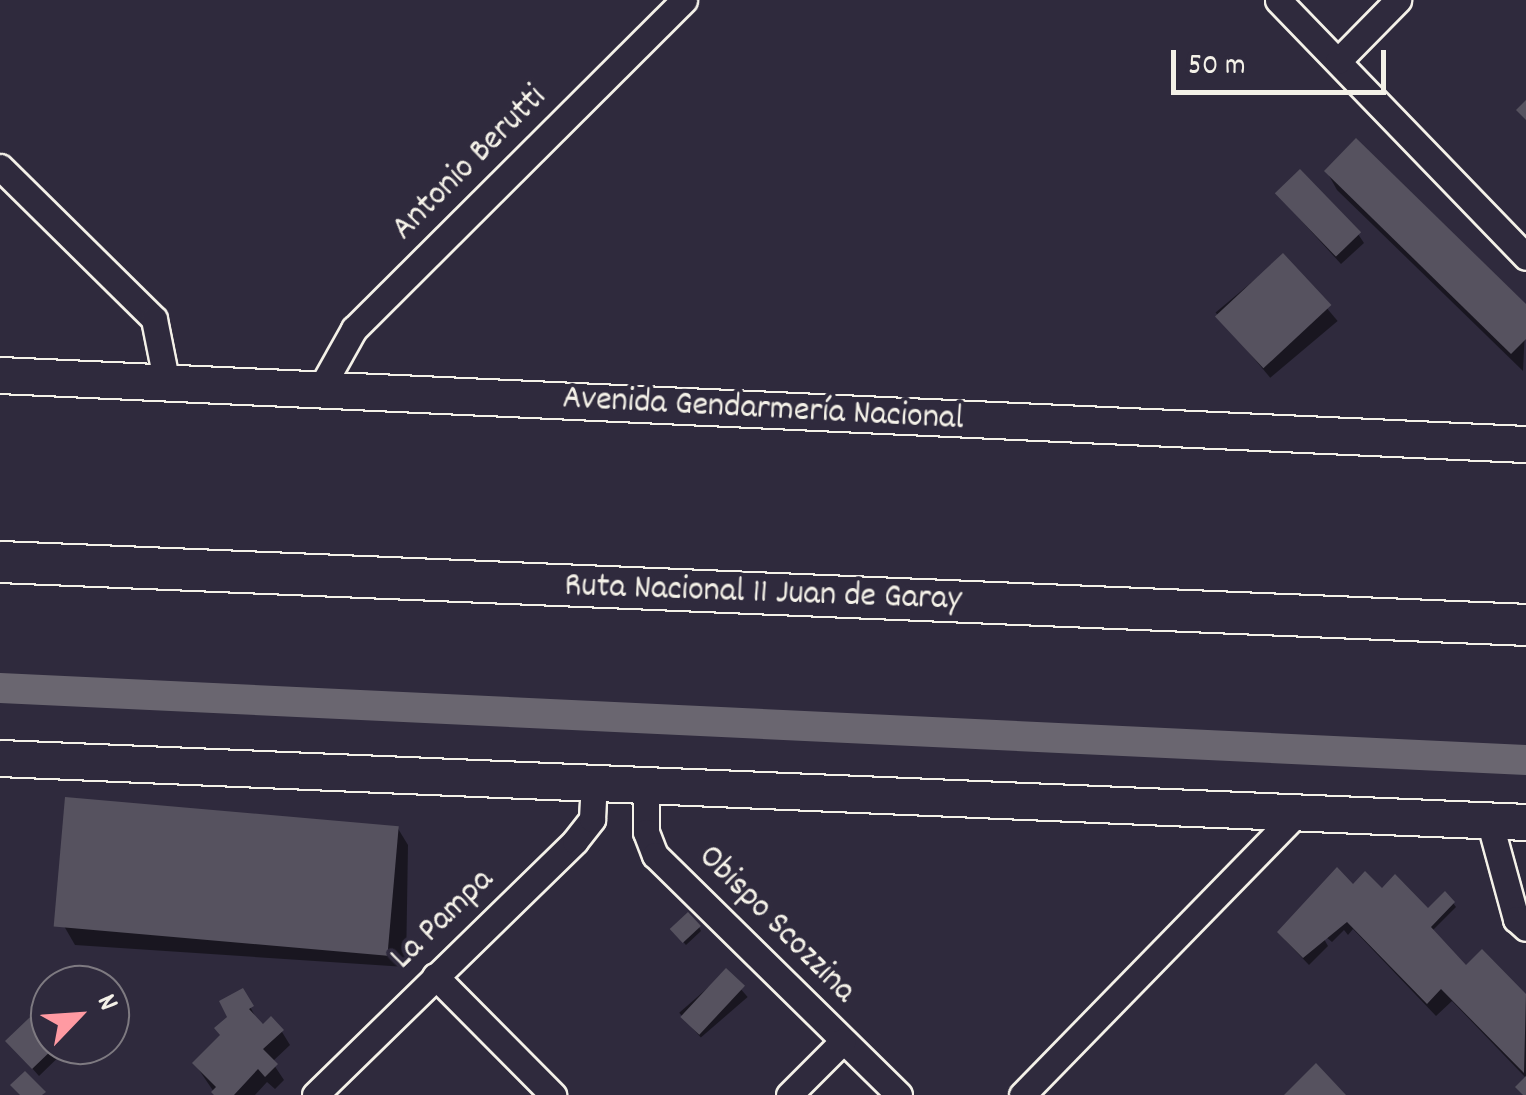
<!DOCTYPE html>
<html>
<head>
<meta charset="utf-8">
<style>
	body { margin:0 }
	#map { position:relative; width:1526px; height:1095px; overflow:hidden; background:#2f2a3d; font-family:Dekko,sans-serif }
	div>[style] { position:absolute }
	.shadow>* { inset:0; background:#0007; transform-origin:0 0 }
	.canal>* { height:30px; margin:-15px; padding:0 15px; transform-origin:15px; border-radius:15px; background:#6a6670 }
	.building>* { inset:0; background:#56525f; transform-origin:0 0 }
	.roads { filter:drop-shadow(2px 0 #f4f1e8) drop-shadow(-2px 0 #f4f1e8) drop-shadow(0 2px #f4f1e8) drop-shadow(0 -2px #f4f1e8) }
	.minor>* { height:25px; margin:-12.5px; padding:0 12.5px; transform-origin:12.5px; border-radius:12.5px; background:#2f2a3d }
	.secondary>* { height:35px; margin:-17.5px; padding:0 17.5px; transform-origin:17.5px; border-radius:17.5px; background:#2f2a3d }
	.trunk>* { height:40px; margin:-20px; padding:0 20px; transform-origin:20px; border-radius:20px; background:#2f2a3d }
	span { translate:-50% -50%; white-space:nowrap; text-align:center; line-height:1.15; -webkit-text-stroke:8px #2f2a3d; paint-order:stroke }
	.street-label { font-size:35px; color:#f4f1e8 }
	.north { position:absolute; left:30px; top:965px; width:100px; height:100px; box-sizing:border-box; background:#2f2a3d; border:2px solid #7e7a81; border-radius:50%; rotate:65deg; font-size:28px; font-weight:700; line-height:40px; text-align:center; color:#f4f1e8 }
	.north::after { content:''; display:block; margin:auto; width:35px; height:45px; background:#ff9aa2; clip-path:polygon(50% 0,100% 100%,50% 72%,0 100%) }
	.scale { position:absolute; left:1171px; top:50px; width:215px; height:45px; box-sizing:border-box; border:5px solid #f4f1e8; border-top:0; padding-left:12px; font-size:30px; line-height:35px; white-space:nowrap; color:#f4f1e8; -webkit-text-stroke:8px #2f2a3d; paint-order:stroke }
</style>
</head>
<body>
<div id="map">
	<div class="shadow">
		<i style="clip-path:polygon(1327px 172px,1526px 308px,1523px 371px,1337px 190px)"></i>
		<i style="clip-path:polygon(1277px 194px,1358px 234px,1364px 243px,1341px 264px)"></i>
		<i style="left:1283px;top:256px;width:85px;height:88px;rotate:50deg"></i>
		<i style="clip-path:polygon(397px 827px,408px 845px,406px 967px,75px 945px,64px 926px)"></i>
		<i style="clip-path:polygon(1353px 887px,1382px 891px,1426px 910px,1453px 903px,1456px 907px,1432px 931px,1466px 968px,1482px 953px,1526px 997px,1526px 1078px,1452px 1001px,1436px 1016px,1353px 929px,1348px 935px,1344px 930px,1332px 942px,1320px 932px,1328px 946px,1309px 965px,1286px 941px,1280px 932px)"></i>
		<i style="clip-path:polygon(699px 927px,701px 931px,686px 945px,675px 933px)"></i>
		<i style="left:726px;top:972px;width:33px;height:62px;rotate:49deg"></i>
		<i style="clip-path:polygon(242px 991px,258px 1022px,282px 1032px,290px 1045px,272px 1062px,284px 1080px,275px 1089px,267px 1082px,255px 1095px,216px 1095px,195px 1064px,222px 1036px)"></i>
		<i style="clip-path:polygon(50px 1002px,50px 1045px,71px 1045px,39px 1076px,9px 1042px)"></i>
	</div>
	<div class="canal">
		<i style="left:0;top:688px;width:1528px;rotate:2.7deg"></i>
	</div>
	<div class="building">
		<i style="clip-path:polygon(1526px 100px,1526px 120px,1516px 110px)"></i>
		<i style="clip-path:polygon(1356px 138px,1526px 304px,1526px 339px,1511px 354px,1324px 171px)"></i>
		<i style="left:1300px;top:169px;width:88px;height:35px;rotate:46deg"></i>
		<i style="left:1283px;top:253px;width:71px;height:93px;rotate:47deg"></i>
		<i style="left:65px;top:797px;width:335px;height:130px;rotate:5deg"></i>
		<i style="clip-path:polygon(1337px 867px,1353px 884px,1365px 871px,1382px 888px,1395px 874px,1428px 908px,1445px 891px,1455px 902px,1431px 927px,1466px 965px,1482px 949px,1526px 994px,1524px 1073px,1441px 989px,1427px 1004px,1347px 922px,1303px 958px,1277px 932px)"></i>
		<i style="left:688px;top:912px;width:19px;height:25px;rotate:47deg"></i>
		<i style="left:726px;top:968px;width:26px;height:67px;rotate:43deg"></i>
		<i style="clip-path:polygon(243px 988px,254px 1006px,249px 1009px,263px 1024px,271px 1016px,284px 1030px,263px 1049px,278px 1064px,265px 1077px,258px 1069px,234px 1095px,214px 1095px,211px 1092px,216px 1087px,192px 1063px,220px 1035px,214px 1028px,227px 1017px,219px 1001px)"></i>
		<i style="clip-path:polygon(50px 998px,50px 1045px,57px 1045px,32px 1069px,5px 1041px)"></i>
		<i style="clip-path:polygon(1316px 1063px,1346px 1095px,1284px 1095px)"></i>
		<i style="clip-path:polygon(25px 1071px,46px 1092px,42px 1095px,20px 1095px,10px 1085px)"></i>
		<i style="clip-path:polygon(1526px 1076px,1526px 1095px,1523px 1095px,1515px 1087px)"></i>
	</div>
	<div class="roads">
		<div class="minor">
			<i style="left:1278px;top:0;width:357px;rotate:46deg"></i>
			<i style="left:1338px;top:61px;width:86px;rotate:-45.5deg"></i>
			<i style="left:0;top:167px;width:216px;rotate:44.6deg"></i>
			<i style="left:154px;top:319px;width:66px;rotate:78.7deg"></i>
			<i style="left:321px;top:388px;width:68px;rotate:-60.8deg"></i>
			<i style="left:354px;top:329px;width:466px;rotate:-44.9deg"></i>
			<i style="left:646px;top:785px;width:47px;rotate:90deg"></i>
			<i style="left:646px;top:832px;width:25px;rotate:69deg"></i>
			<i style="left:655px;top:855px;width:342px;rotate:44.5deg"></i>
			<i style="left:1489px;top:820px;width:103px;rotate:74.7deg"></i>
			<i style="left:1516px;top:919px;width:13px;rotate:42deg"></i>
			<i style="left:435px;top:976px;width:168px;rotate:45.2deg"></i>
			<i style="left:315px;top:1095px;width:363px;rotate:-44.3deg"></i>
			<i style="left:575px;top:841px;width:28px;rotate:-52deg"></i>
			<i style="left:592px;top:819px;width:36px;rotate:-87deg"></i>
			<i style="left:789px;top:1095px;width:76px;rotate:-45deg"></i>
			<i style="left:1022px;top:1095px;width:395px;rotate:-45.7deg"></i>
		</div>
		<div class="secondary">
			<i style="left:0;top:375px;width:1528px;rotate:2.59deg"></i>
			<i style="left:0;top:758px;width:1527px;rotate:2.4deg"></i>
		</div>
		<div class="trunk">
			<i style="left:0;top:562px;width:1527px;rotate:2.36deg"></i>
		</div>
	</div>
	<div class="street-label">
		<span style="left:470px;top:164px;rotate:-45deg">Antonio Berutti</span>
		<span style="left:763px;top:410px;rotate:3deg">Avenida Gendarmería Nacional</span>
		<span style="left:763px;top:594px;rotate:2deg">Ruta Nacional 11 Juan de Garay</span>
		<span style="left:443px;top:920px;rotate:-44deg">La Pampa</span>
		<span style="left:776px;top:925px;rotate:45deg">Obispo Scozzina</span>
	</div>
	<div class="north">N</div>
	<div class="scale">50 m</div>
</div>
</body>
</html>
